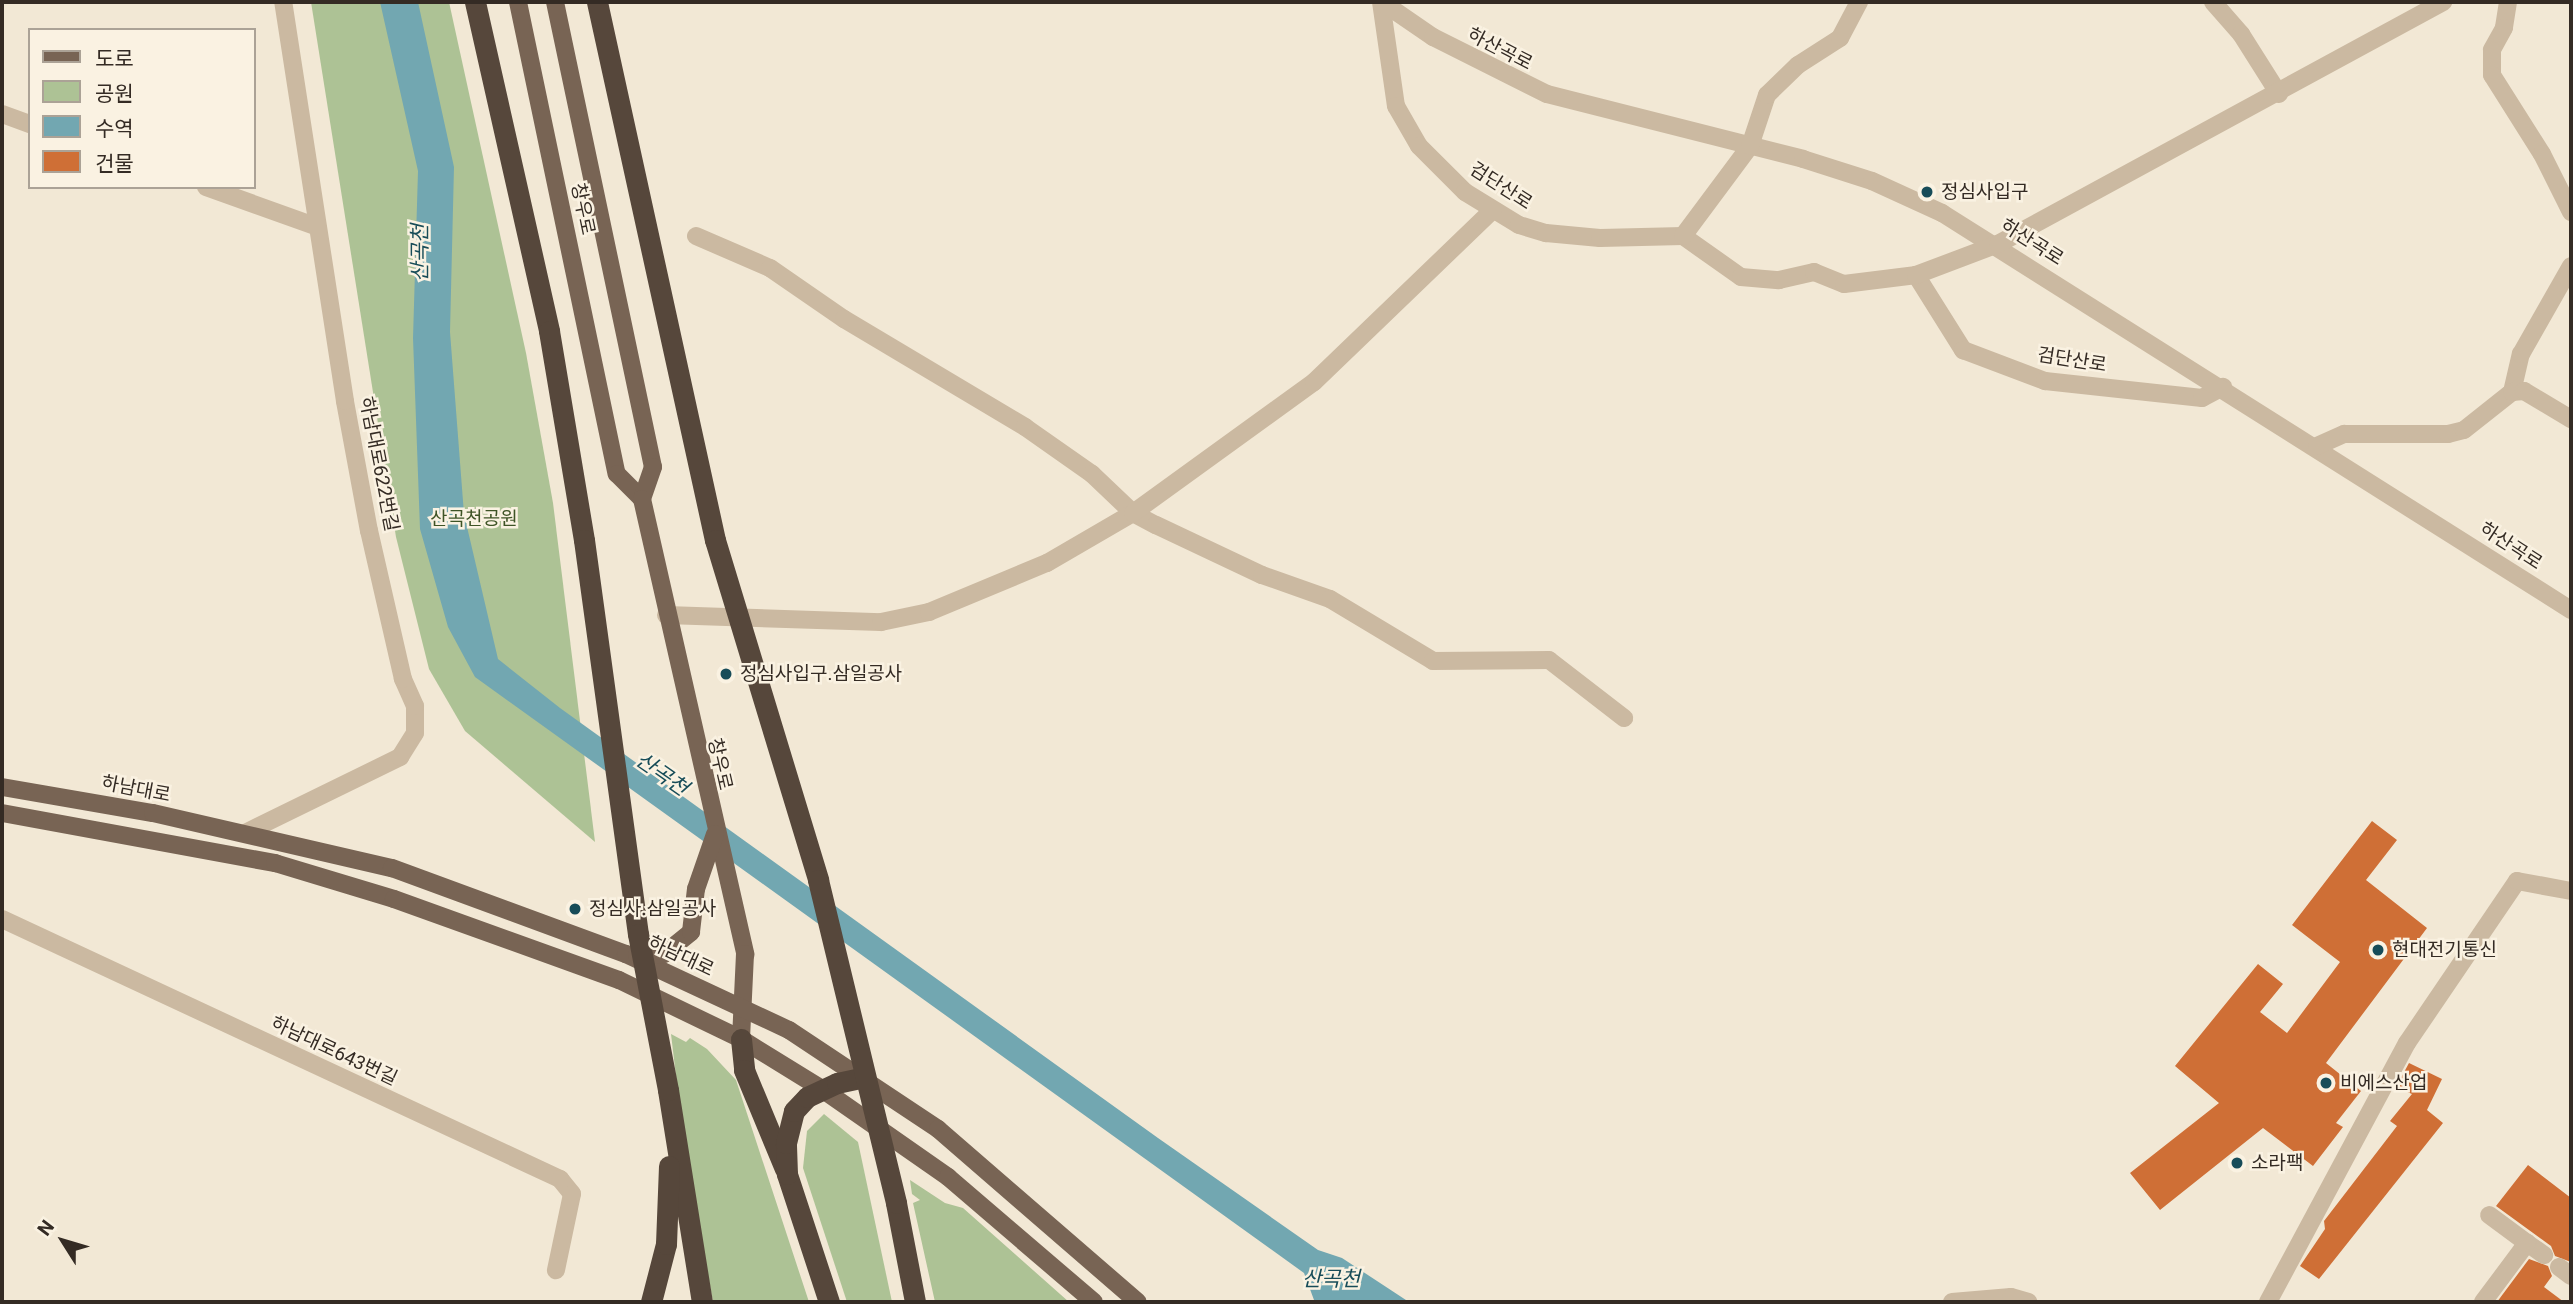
<!DOCTYPE html>
<html>
<head>
<meta charset="utf-8">
<style>
	body { margin:0 }
	#map { position:relative; width:2573px; height:1304px; overflow:hidden; background:#f2e8d5; font-family:Roboto,"Noto Sans KR",sans-serif }
	div>[style] { position:absolute }
	.green>* { inset:0; background:#adc295 }
	.water>* { inset:0; background:#72a7b1 }
	.building>* { inset:0; background:#cf6f36 }
	.minor>* { height:18px; margin:-9px; padding:0 9px; transform-origin:9px; border-radius:9px; background:#cbb9a1 }
	.major>* { height:18px; margin:-9px; padding:0 9px; transform-origin:9px; border-radius:9px; background:#786454 }
	.highway>* { height:21px; margin:-10.5px; padding:0 10.5px; transform-origin:10.5px; border-radius:10.5px; background:#56473b }
	.highway-bridge>* { height:21px; margin:-10.5px; padding:0 10.5px; transform-origin:10.5px; border-radius:10.5px; background:#56473b }
	.dots>* { width:19px; height:19px; translate:-50% -50%; box-sizing:border-box; border:4px solid #faf2e2; border-radius:50% }
	span { translate:-50% -50%; white-space:nowrap; text-align:center; line-height:1.15; -webkit-text-stroke:5px #faf2e2; paint-order:stroke }
	.street-label { font-size:19px; color:#342b24 }
	.poi-label { font-size:19px; color:#342b24 }
	.left { translate:0 -50%; text-align:left }
	.park-label { font-size:19px; color:#3e5426 }
	.water-label { font-size:21px; color:#174c58; font-style:italic }
	.frame { position:absolute; inset:0; border:4px solid #342b24; pointer-events:none }
	.legend { position:absolute; left:28px; top:28px; width:228px; height:161px; box-sizing:border-box; background:#faf2e2; border:2px solid #aba296; margin:0; padding:9px 12px; list-style:none; font-size:21px; color:#342b24 }
	.legend li { display:flex; align-items:center; gap:14px; height:35px }
	.legend b { width:35px; border:2px solid #aba296 }
	.north { position:absolute; left:28px; top:1206px; width:70px; height:70px; -webkit-text-stroke:5px #faf2e2; paint-order:stroke; rotate:307deg; font-size:19px; font-weight:700; line-height:28px; text-align:center; color:#342b24 }
	.north::after { content:''; display:block; margin:auto; width:24px; height:32px; background:#342b24; clip-path:polygon(50% 0,100% 100%,50% 72%,0 100%) }
</style>
</head>
<body>
<div id="map">
	<div class="green">
		<i style="clip-path:polygon(311px 2px,449px 2px,526px 353px,553px 503px,595px 842px,465px 731px,429px 669px,396px 537px)"></i>
		<i style="clip-path:polygon(671px 1034px,686px 1042px,690px 1038px,707px 1049px,736px 1080px,809px 1302px,713px 1302px,685px 1152px)"></i>
		<i style="clip-path:polygon(824px 1114px,858px 1142px,892px 1302px,847px 1302px,803px 1168px,807px 1131px)"></i>
		<i style="clip-path:polygon(910px 1180px,945px 1203px,963px 1208px,1069px 1302px,935px 1302px,913px 1203px,920px 1200px,912px 1194px)"></i>
	</div>
	<div class="water">
		<i style="clip-path:polygon(380px 2px,418px 2px,454px 167px,450px 332px,464px 514px,498px 659px,560px 708px,1158px 1138px,1318px 1250px,1342px 1258px,1409px 1302px,1314px 1300px,1304px 1273px,475px 677px,448px 627px,420px 529px,413px 338px,418px 171px)"></i>
	</div>
	<div class="building">
		<i style="clip-path:polygon(2372px 821px,2397px 840px,2366px 880px,2427px 928px,2326px 1063px,2361px 1091px,2336px 1123px,2343px 1127px,2313px 1166px,2263px 1128px,2160px 1210px,2130px 1173px,2219px 1103px,2175px 1066px,2258px 964px,2283px 984px,2260px 1012px,2287px 1033px,2340px 962px,2292px 925px)"></i>
		<i style="clip-path:polygon(2409px 1063px,2442px 1079px,2427px 1110px,2443px 1123px,2319px 1279px,2300px 1266px,2325px 1229px,2324px 1221px,2397px 1126px,2390px 1121px,2412px 1094px,2396px 1087px)"></i>
		<i style="clip-path:polygon(2528px 1165px,2571px 1198px,2571px 1262px,2555px 1256px,2551px 1246px,2496px 1206px)"></i>
		<i style="clip-path:polygon(2529px 1259px,2548px 1266px,2552px 1276px,2544px 1287px,2564px 1302px,2497px 1302px)"></i>
	</div>
	<div class="minor">
		<i style="left:1381px;top:2px;width:105px;rotate:81.8deg"></i>
		<i style="left:1396px;top:106px;width:46px;rotate:60.1deg"></i>
		<i style="left:1419px;top:146px;width:65px;rotate:45deg"></i>
		<i style="left:1465px;top:192px;width:63px;rotate:31.4deg"></i>
		<i style="left:1519px;top:225px;width:28px;rotate:17deg"></i>
		<i style="left:1546px;top:233px;width:54px;rotate:5.3deg"></i>
		<i style="left:1600px;top:238px;width:83px;rotate:-1.4deg"></i>
		<i style="left:1683px;top:236px;width:71px;rotate:35.3deg"></i>
		<i style="left:1741px;top:277px;width:38px;rotate:5deg"></i>
		<i style="left:1779px;top:280px;width:36px;rotate:-13deg"></i>
		<i style="left:1814px;top:272px;width:32px;rotate:22deg"></i>
		<i style="left:1844px;top:284px;width:73px;rotate:-7.1deg"></i>
		<i style="left:1916px;top:275px;width:89px;rotate:57.9deg"></i>
		<i style="left:1963px;top:350px;width:88px;rotate:20.7deg"></i>
		<i style="left:2045px;top:381px;width:158px;rotate:6.2deg"></i>
		<i style="left:2202px;top:398px;width:24px;rotate:-28deg"></i>
		<i style="left:1382px;top:2px;width:62px;rotate:34.5deg"></i>
		<i style="left:1433px;top:37px;width:127px;rotate:26.6deg"></i>
		<i style="left:1547px;top:94px;width:264px;rotate:14.2deg"></i>
		<i style="left:1803px;top:159px;width:72px;rotate:17.7deg"></i>
		<i style="left:1872px;top:181px;width:77px;rotate:24.6deg"></i>
		<i style="left:1942px;top:213px;width:744px;rotate:32.26deg"></i>
		<i style="left:2213px;top:2px;width:43px;rotate:48.8deg"></i>
		<i style="left:2241px;top:34px;width:71px;rotate:57.7deg"></i>
		<i style="left:2508px;top:2px;width:26px;rotate:99deg"></i>
		<i style="left:2504px;top:28px;width:25px;rotate:119deg"></i>
		<i style="left:2492px;top:50px;width:25px;rotate:90deg"></i>
		<i style="left:2492px;top:75px;width:93px;rotate:57.7deg"></i>
		<i style="left:2542px;top:154px;width:65px;rotate:63.4deg"></i>
		<i style="left:2px;top:114px;width:30px;rotate:20deg"></i>
		<i style="left:206px;top:187px;width:116px;rotate:19.7deg"></i>
		<i style="left:696px;top:236px;width:81px;rotate:23.4deg"></i>
		<i style="left:770px;top:268px;width:90px;rotate:34.6deg"></i>
		<i style="left:844px;top:319px;width:211px;rotate:30.8deg"></i>
		<i style="left:1025px;top:427px;width:82px;rotate:35deg"></i>
		<i style="left:1092px;top:474px;width:57px;rotate:43.6deg"></i>
		<i style="left:1133px;top:513px;width:26px;rotate:28deg"></i>
		<i style="left:1156px;top:525px;width:117px;rotate:25.3deg"></i>
		<i style="left:1262px;top:575px;width:72px;rotate:19.4deg"></i>
		<i style="left:1330px;top:599px;width:120px;rotate:31deg"></i>
		<i style="left:1433px;top:661px;width:116px;rotate:-0.5deg"></i>
		<i style="left:1549px;top:660px;width:95px;rotate:37.7deg"></i>
		<i style="left:1683px;top:236px;width:112px;rotate:-53.3deg"></i>
		<i style="left:1750px;top:146px;width:54px;rotate:-71.6deg"></i>
		<i style="left:1767px;top:95px;width:43px;rotate:-44.1deg"></i>
		<i style="left:1798px;top:65px;width:50px;rotate:-32.7deg"></i>
		<i style="left:1840px;top:38px;width:41px;rotate:-62.2deg"></i>
		<i style="left:1916px;top:275px;width:88px;rotate:-20.7deg"></i>
		<i style="left:1998px;top:244px;width:507px;rotate:-28.54deg"></i>
		<i style="left:2512px;top:392px;width:39px;rotate:-77deg"></i>
		<i style="left:2521px;top:354px;width:101px;rotate:-60.4deg"></i>
		<i style="left:2317px;top:446px;width:30px;rotate:-24deg"></i>
		<i style="left:2344px;top:434px;width:104px"></i>
		<i style="left:2448px;top:434px;width:16px;rotate:-14deg"></i>
		<i style="left:2464px;top:430px;width:61px;rotate:-38.4deg"></i>
		<i style="left:2512px;top:392px;width:12px;rotate:-5deg"></i>
		<i style="left:2524px;top:391px;width:55px;rotate:30.8deg"></i>
		<i style="left:666px;top:615px;width:215px;rotate:1.9deg"></i>
		<i style="left:881px;top:622px;width:49px;rotate:-11.8deg"></i>
		<i style="left:929px;top:612px;width:128px;rotate:-22.6deg"></i>
		<i style="left:1047px;top:563px;width:99px;rotate:-30.2deg"></i>
		<i style="left:1133px;top:513px;width:223px;rotate:-35.9deg"></i>
		<i style="left:1314px;top:382px;width:248px;rotate:-43.9deg"></i>
		<i style="left:245px;top:833px;width:173px;rotate:-26.1deg"></i>
		<i style="left:400px;top:757px;width:28px;rotate:-58deg"></i>
		<i style="left:415px;top:733px;width:27px;rotate:-90deg"></i>
		<i style="left:415px;top:706px;width:30px;rotate:-114deg"></i>
		<i style="left:403px;top:679px;width:152px;rotate:-102.9deg"></i>
		<i style="left:369px;top:531px;width:132px;rotate:-100.5deg"></i>
		<i style="left:345px;top:401px;width:404px;rotate:-98.8deg"></i>
		<i style="left:2px;top:919px;width:616px;rotate:24.98deg"></i>
		<i style="left:560px;top:1179px;width:19px;rotate:51deg"></i>
		<i style="left:572px;top:1194px;width:78px;rotate:101.9deg"></i>
		<i style="left:2527px;top:1243px;width:21px;rotate:35deg"></i>
		<i style="left:2559px;top:1267px;width:15px;rotate:37deg"></i>
		<i style="left:1952px;top:1302px;width:59px;rotate:-4.8deg"></i>
		<i style="left:2011px;top:1297px;width:18px;rotate:16deg"></i>
		<i style="left:2268px;top:1302px;width:294px;rotate:-61.8deg"></i>
		<i style="left:2407px;top:1043px;width:196px;rotate:-55.8deg"></i>
		<i style="left:2517px;top:881px;width:55px;rotate:10.5deg"></i>
		<i style="left:2483px;top:1302px;width:74px;rotate:-53.3deg"></i>
		<i style="left:2527px;top:1243px;width:47px;rotate:-143.6deg"></i>
	</div>
	<div class="major">
		<i style="left:518px;top:2px;width:482px;rotate:78.2deg"></i>
		<i style="left:617px;top:474px;width:35px;rotate:45deg"></i>
		<i style="left:555px;top:2px;width:475px;rotate:78.1deg"></i>
		<i style="left:653px;top:467px;width:34px;rotate:109deg"></i>
		<i style="left:642px;top:499px;width:467px;rotate:77.2deg"></i>
		<i style="left:745px;top:954px;width:85px;rotate:92.7deg"></i>
		<i style="left:2px;top:787px;width:153px;rotate:9.8deg"></i>
		<i style="left:153px;top:813px;width:245px;rotate:13deg"></i>
		<i style="left:392px;top:868px;width:249px;rotate:20.2deg"></i>
		<i style="left:626px;top:954px;width:180px;rotate:25deg"></i>
		<i style="left:789px;top:1030px;width:179px;rotate:33.6deg"></i>
		<i style="left:938px;top:1129px;width:264px;rotate:40.9deg"></i>
		<i style="left:2px;top:813px;width:278px;rotate:10.4deg"></i>
		<i style="left:275px;top:863px;width:124px;rotate:16.8deg"></i>
		<i style="left:394px;top:899px;width:239px;rotate:19.8deg"></i>
		<i style="left:619px;top:980px;width:136px;rotate:25.8deg"></i>
		<i style="left:741px;top:1039px;width:95px;rotate:31.7deg"></i>
		<i style="left:822px;top:1089px;width:154px;rotate:34.9deg"></i>
		<i style="left:948px;top:1177px;width:192px;rotate:40.6deg"></i>
		<i style="left:637px;top:955px;width:27px;rotate:-2deg"></i>
		<i style="left:664px;top:954px;width:35px;rotate:-39deg"></i>
		<i style="left:691px;top:932px;width:43px;rotate:-83.4deg"></i>
		<i style="left:696px;top:889px;width:58px;rotate:-70.9deg"></i>
	</div>
	<div class="highway">
		<i style="left:475px;top:2px;width:337px;rotate:77.3deg"></i>
		<i style="left:549px;top:331px;width:212px;rotate:80.5deg"></i>
		<i style="left:597px;top:2px;width:551px;rotate:77.63deg"></i>
		<i style="left:741px;top:1039px;width:31px;rotate:84deg"></i>
		<i style="left:744px;top:1070px;width:107px;rotate:67.5deg"></i>
		<i style="left:668px;top:1090px;width:215px;rotate:80.9deg"></i>
		<i style="left:896px;top:1203px;width:101px;rotate:79.1deg"></i>
		<i style="left:651px;top:1302px;width:60px;rotate:-75.5deg"></i>
		<i style="left:666px;top:1244px;width:78px;rotate:-87.8deg"></i>
		<i style="left:829px;top:1302px;width:135px;rotate:-108.2deg"></i>
		<i style="left:787px;top:1174px;width:31px;rotate:-92deg"></i>
		<i style="left:786px;top:1143px;width:33px;rotate:-76deg"></i>
		<i style="left:794px;top:1111px;width:19px;rotate:-47deg"></i>
		<i style="left:807px;top:1097px;width:33px;rotate:-25deg"></i>
		<i style="left:837px;top:1083px;width:25px;rotate:-12deg"></i>
	</div>
	<div class="highway-bridge">
		<i style="left:584px;top:540px;width:398px;rotate:82.2deg"></i>
		<i style="left:638px;top:934px;width:159px;rotate:79.1deg"></i>
		<i style="left:715px;top:540px;width:355px;rotate:73.1deg"></i>
		<i style="left:818px;top:880px;width:332px;rotate:76.4deg"></i>
	</div>
	<div class="dots">
		<i style="left:1927px;top:192px;background:#174c58"></i>
		<i style="left:726px;top:674px;background:#174c58"></i>
		<i style="left:575px;top:909px;background:#174c58"></i>
		<i style="left:2378px;top:950px;background:#174c58"></i>
		<i style="left:2326px;top:1083px;background:#174c58"></i>
		<i style="left:2237px;top:1163px;background:#174c58"></i>
	</div>
	<div class="street-label">
		<span style="left:1500px;top:49px;rotate:27deg">하산곡로</span>
		<span style="left:1501px;top:186px;rotate:33deg">검단산로</span>
		<span style="left:583px;top:209px;rotate:78deg">창우로</span>
		<span style="left:2032px;top:242px;rotate:32deg">하산곡로</span>
		<span style="left:2072px;top:360px;rotate:9deg">검단산로</span>
		<span style="left:379px;top:464px;rotate:79deg">하남대로622번길</span>
		<span style="left:2511px;top:546px;rotate:33deg">하산곡로</span>
		<span style="left:720px;top:764px;rotate:77deg">창우로</span>
		<span style="left:136px;top:789px;rotate:11deg">하남대로</span>
		<span style="left:681px;top:956px;rotate:25deg">하남대로</span>
		<span style="left:334px;top:1051px;rotate:25deg">하남대로643번길</span>
	</div>
	<div class="poi-label">
		<span class="left" style="left:1941px;top:192px">정심사입구</span>
		<span class="left" style="left:740px;top:674px">정심사입구.삼일공사</span>
		<span class="left" style="left:589px;top:909px">정심사.삼일공사</span>
		<span class="left" style="left:2392px;top:950px">현대전기통신</span>
		<span class="left" style="left:2340px;top:1083px">비에스산업</span>
		<span class="left" style="left:2251px;top:1163px">소라팩</span>
	</div>
	<div class="park-label">
		<span style="left:474px;top:519px">산곡천공원</span>
	</div>
	<div class="water-label">
		<span style="left:420px;top:253px;rotate:-90deg">산곡천</span>
		<span style="left:662px;top:774px;rotate:35deg">산곡천</span>
		<span style="left:1331px;top:1279px">산곡천</span>
	</div>
	<div class="frame"></div>
	<ul class="legend">
	<li><b style="height:9px;background:#786454"></b>도로</li>
	<li><b style="height:19px;background:#adc295"></b>공원</li>
	<li><b style="height:19px;background:#72a7b1"></b>수역</li>
	<li><b style="height:19px;background:#cf6f36"></b>건물</li>
	</ul>
	<div class="north">N</div>
</div>
</body>
</html>
